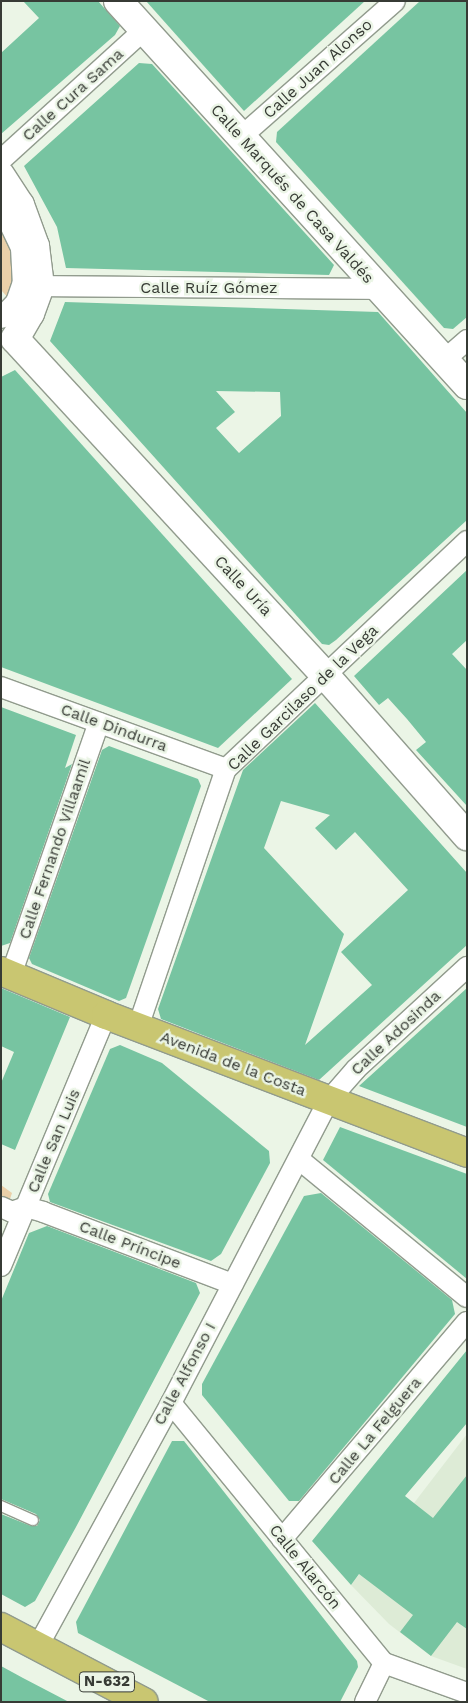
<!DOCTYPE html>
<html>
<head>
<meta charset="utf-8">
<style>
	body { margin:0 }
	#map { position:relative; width:468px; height:1703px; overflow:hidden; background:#ebf5e6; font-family:"Work Sans",sans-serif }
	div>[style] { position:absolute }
	.built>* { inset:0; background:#ddebd6 }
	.green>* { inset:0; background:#ead0a9 }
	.building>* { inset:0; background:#77c4a1 }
	.roads { filter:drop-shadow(1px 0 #919b8d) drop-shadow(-1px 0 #919b8d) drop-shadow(0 1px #919b8d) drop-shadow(0 -1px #919b8d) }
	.lane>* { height:10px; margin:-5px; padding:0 5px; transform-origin:5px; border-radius:5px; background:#fff }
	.street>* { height:20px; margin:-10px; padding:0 10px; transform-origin:10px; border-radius:10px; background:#fff }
	.secondary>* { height:28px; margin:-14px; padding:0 14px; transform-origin:14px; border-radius:14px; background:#fff }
	.primary>* { height:28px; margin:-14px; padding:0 14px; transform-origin:14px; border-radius:14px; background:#c9c671 }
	span { translate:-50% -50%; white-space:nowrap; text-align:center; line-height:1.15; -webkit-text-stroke:5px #ebf5e6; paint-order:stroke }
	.shield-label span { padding:1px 4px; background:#ebf5e6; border:1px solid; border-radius:4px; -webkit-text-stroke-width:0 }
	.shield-label { font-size:15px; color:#373b35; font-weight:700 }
	.street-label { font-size:16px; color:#373b35 }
	.frame { position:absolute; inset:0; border:2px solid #373b35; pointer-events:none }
</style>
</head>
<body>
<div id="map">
	<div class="built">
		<i style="clip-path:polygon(467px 1434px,467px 1669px,431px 1656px,389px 1624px,351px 1585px)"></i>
	</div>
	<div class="green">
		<i style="clip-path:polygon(1px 216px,17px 254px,11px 301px,1px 290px)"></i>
		<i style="clip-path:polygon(1px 1185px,12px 1193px,9px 1202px,1px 1200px)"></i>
	</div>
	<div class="building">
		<i style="clip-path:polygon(23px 1px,98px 1px,120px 26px,115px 35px,1px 134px,1px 53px,39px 18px)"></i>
		<i style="clip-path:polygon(146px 1px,365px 1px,244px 111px)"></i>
		<i style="clip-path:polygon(420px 1px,467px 1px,467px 317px,453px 329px,444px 328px,276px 142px,277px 132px)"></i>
		<i style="clip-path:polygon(139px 63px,152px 64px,334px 265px,329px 275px,66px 268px,57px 227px,24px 166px)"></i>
		<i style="clip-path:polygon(evenodd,65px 302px,378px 312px,467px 413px,467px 520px,336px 640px,329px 645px,322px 644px,50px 341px,65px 302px,216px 391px,280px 392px,281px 416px,239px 453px,216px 428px,235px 412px,216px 391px)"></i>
		<i style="clip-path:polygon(15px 370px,292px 679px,218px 748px,1px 667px,1px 377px)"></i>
		<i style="clip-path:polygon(467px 570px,467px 640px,452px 654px,467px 670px,467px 806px,416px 750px,426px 742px,407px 719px,388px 698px,379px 705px,354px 676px)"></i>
		<i style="clip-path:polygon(evenodd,315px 703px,467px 873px,467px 945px,319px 1080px,161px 1019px,158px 1009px,243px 770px,315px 703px,281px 801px,330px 815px,315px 828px,336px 850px,355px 832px,408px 890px,341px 952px,372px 985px,305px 1045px,344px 934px,264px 848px,281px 801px)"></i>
		<i style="clip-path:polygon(1px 707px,76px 735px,65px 768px,72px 764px,10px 943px,1px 946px)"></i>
		<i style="clip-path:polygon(109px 746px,198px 779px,201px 786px,126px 998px,119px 1001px,32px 964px,29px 958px,102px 750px)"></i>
		<i style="clip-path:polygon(1px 988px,70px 1017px,15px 1150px,1px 1144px,1px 1083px,14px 1052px,1px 1046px)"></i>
		<i style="clip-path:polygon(467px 988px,467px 1127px,359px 1086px,380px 1067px)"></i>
		<i style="clip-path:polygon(120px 1045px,162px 1063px,269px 1151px,270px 1163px,221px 1254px,211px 1261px,50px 1202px,48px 1194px,110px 1049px)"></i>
		<i style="clip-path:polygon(340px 1127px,467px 1174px,467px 1279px,323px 1160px)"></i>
		<i style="clip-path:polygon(321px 1193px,452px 1300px,455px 1314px,299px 1501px,289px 1501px,202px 1395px,202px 1384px,304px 1196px)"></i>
		<i style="clip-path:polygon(47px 1226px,196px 1283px,200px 1293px,76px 1527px,35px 1601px,25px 1607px,1px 1594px,1px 1514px,31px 1526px,37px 1526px,40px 1520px,36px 1514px,1px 1499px,1px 1301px,29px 1233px)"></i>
		<i style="clip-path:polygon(467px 1350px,467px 1423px,405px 1496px,433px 1518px,467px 1475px,467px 1629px,457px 1622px,431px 1656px,400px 1632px,413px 1615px,359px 1574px,351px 1585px,312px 1541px)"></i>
		<i style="clip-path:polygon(172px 1441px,184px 1441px,357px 1661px,358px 1667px,340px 1702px,210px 1702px,78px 1633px,76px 1622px)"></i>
		<i style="clip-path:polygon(1px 1666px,23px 1678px,69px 1702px,1px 1702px)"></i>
	</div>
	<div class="roads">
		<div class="lane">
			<i style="left:1px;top:1506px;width:35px;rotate:24deg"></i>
		</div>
		<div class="street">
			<i style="left:241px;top:137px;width:205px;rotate:-41.4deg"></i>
			<i style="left:1px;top:160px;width:193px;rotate:-42.3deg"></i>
			<i style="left:1px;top:206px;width:47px;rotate:64.5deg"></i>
			<i style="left:21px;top:248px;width:34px;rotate:87deg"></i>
			<i style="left:23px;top:282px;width:21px;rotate:109deg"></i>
			<i style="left:16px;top:302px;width:22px;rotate:133deg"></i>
			<i style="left:40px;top:286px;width:338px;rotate:0.5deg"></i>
			<i style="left:443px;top:361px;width:32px;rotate:-41deg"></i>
			<i style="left:1px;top:687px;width:239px;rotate:20deg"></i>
			<i style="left:11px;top:975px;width:267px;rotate:-70.8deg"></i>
			<i style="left:138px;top:1027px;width:273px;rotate:-71.2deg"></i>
			<i style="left:226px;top:769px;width:332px;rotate:-43.4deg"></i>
			<i style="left:300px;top:1160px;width:216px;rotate:39.4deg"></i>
			<i style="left:1px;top:1207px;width:12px;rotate:24deg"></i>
			<i style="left:12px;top:1212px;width:15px;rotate:-20deg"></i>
			<i style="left:26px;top:1207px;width:18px;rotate:16deg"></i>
			<i style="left:43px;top:1212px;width:203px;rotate:20.8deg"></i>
			<i style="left:1px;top:1266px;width:272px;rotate:-67.3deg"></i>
			<i style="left:171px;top:1403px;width:336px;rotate:50.7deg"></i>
			<i style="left:384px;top:1663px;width:88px;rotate:19.9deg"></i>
			<i style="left:282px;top:1539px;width:285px;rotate:-49.6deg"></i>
			<i style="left:38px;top:1646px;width:277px;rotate:-61.3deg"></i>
			<i style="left:171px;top:1403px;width:342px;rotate:-62.5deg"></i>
			<i style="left:329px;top:1100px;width:41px;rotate:-48.9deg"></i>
			<i style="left:356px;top:1069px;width:151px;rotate:-42.6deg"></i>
			<i style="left:365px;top:1702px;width:43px;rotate:-64deg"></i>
		</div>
		<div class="secondary">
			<i style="left:118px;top:1px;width:519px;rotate:47.73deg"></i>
			<i style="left:1px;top:176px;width:35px;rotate:57deg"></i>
			<i style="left:20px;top:205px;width:44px;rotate:69.9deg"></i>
			<i style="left:35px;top:246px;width:40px;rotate:82.9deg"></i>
			<i style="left:40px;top:286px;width:29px;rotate:110deg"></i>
			<i style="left:30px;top:313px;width:30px;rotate:120deg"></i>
			<i style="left:15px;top:339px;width:457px;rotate:47.3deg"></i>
			<i style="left:325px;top:675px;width:215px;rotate:48.6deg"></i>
		</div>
		<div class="primary">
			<i style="left:1px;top:971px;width:114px;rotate:22.7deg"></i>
			<i style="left:106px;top:1015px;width:386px;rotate:20.9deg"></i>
			<i style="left:1px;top:1627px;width:161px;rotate:27.7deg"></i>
		</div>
	</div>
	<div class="shield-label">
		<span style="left:107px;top:1682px">N-632</span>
	</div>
	<div class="street-label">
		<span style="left:318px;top:69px;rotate:-42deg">Calle Juan Alonso</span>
		<span style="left:73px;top:95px;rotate:-42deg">Calle Cura Sama</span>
		<span style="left:292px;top:194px;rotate:48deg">Calle Marqués de Casa Valdés</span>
		<span style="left:209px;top:288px">Calle Ruíz Gómez</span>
		<span style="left:243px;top:586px;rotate:47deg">Calle Uría</span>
		<span style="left:303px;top:698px;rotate:-44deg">Calle Garcilaso de la Vega</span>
		<span style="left:114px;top:728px;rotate:20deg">Calle Dindurra</span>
		<span style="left:55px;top:849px;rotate:-71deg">Calle Fernando Villaamil</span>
		<span style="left:396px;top:1033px;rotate:-43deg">Calle Adosinda</span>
		<span style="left:233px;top:1064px;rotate:21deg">Avenida de la Costa</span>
		<span style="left:54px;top:1141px;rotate:-67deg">Calle San Luis</span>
		<span style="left:130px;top:1245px;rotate:21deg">Calle Príncipe</span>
		<span style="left:185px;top:1374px;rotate:-62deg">Calle Alfonso I</span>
		<span style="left:375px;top:1431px;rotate:-50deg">Calle La Felguera</span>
		<span style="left:305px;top:1567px;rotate:51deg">Calle Alarcón</span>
	</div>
	<div class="frame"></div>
</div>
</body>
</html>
